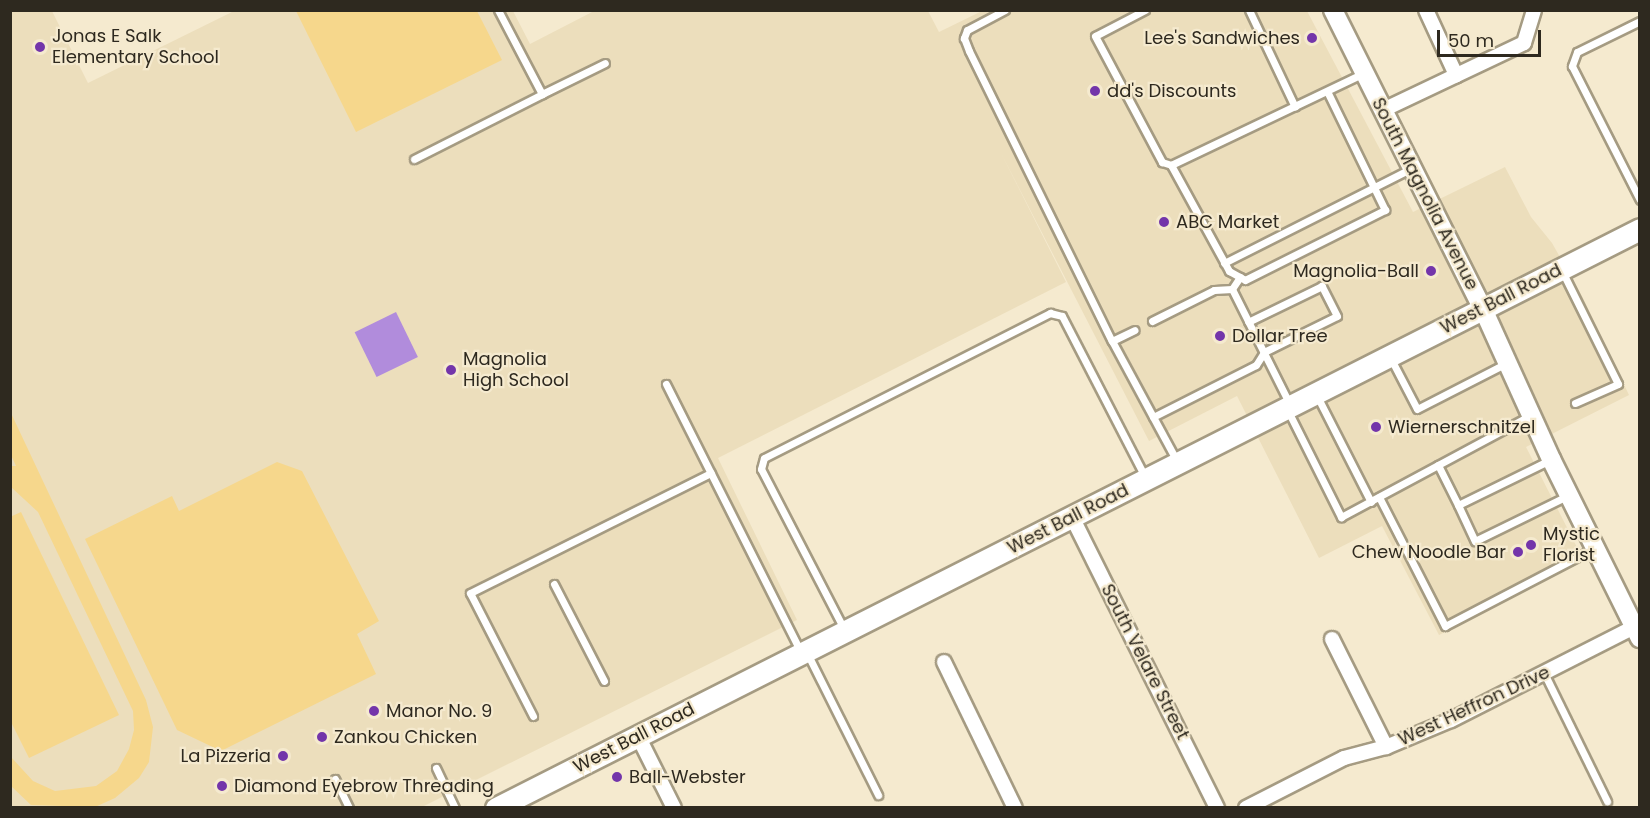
<!DOCTYPE html>
<html>
<head>
<meta charset="utf-8">
<style>
	body { margin:0 }
	#map { position:relative; width:1650px; height:818px; overflow:hidden; background:#f5eacf; font-family:Poppins,sans-serif }
	div>[style] { position:absolute }
	.built>* { inset:0; background:#ecdebc }
	.green>* { inset:0; background:#f6d78c }
	.water>* { inset:0; background:#b18cdc; transform-origin:0 0 }
	.roads { filter:drop-shadow(2px 0 #a59b82) drop-shadow(-2px 0 #a59b82) drop-shadow(0 2px #a59b82) drop-shadow(0 -2px #a59b82) }
	.lane>* { height:7px; margin:-3.5px; padding:0 3.5px; transform-origin:3.5px; border-radius:3.5px; background:#fff }
	.street>* { height:14px; margin:-7px; padding:0 7px; transform-origin:7px; border-radius:7px; background:#fff }
	.secondary>* { height:18px; margin:-9px; padding:0 9px; transform-origin:9px; border-radius:9px; background:#fff }
	.primary>* { height:21px; margin:-10.5px; padding:0 10.5px; transform-origin:10.5px; border-radius:10.5px; background:#fff }
	.dots>* { width:16px; height:16px; translate:-50% -50%; box-sizing:border-box; border:3px solid #f5eacf; border-radius:50% }
	span { translate:-50% -50%; white-space:nowrap; text-align:center; line-height:1.15; -webkit-text-stroke:4.5px #f5eacf; paint-order:stroke }
	.poi-label { font-size:18px; color:#2e291f }
	.left { translate:0 -50%; text-align:left }
	.right { translate:-100% -50%; text-align:right }
	.street-label { font-size:18px; color:#2e291f }
	.frame { position:absolute; inset:0; border:12px solid #2e291f; pointer-events:none }
	.scale { position:absolute; left:1437px; top:30px; width:104px; height:27px; box-sizing:border-box; border:3px solid #2e291f; border-top:0; padding-left:8px; font-size:18px; line-height:21px; white-space:nowrap; color:#2e291f; -webkit-text-stroke:4px #f5eacf; paint-order:stroke }
</style>
</head>
<body>
<div id="map">
	<div class="built">
		<i style="clip-path:polygon(596px 10px,928px 11px,939px 32px,982px 11px,1307px 11px,1413px 212px,1505px 167px,1531px 217px,1552px 243px,1582px 296px,1629px 395px,1526px 447px,1584px 561px,1439px 635px,1382px 526px,1319px 558px,1237px 396px,1149px 441px,1001px 153px,1066px 282px,718px 458px,797px 620px,422px 807px,11px 807px,10px 11px,52px 11px,88px 83px,234px 11px,513px 11px,530px 44px)"></i>
	</div>
	<div class="green">
		<i style="clip-path:polygon(296px 11px,477px 11px,502px 60px,356px 132px)"></i>
		<i style="clip-path:polygon(10px 411px,146px 700px,153px 727px,149px 762px,139px 778px,115px 798px,95px 807px,31px 805px,11px 786px,11px 757px,33px 781px,55px 791px,96px 786px,117px 771px,129px 749px,134px 730px,133px 711px,38px 512px,11px 487px,11px 466px,16px 466px,11px 455px)"></i>
		<i style="clip-path:polygon(277px 462px,302px 471px,379px 621px,357px 634px,376px 674px,221px 751px,177px 730px,85px 539px,172px 496px,179px 511px)"></i>
		<i style="clip-path:polygon(21px 512px,119px 715px,29px 758px,10px 720px,10px 517px)"></i>
	</div>
	<div class="water">
		<i style="left:396px;top:312px;width:50px;height:46px;rotate:64deg"></i>
	</div>
	<div class="roads">
		<div class="lane">
			<i style="left:498px;top:10px;width:95px;rotate:62.4deg"></i>
			<i style="left:542px;top:94px;width:70px;rotate:-26.2deg"></i>
			<i style="left:1005px;top:10px;width:43px;rotate:152.2deg"></i>
			<i style="left:967px;top:30px;width:9px;rotate:111deg"></i>
			<i style="left:964px;top:38px;width:14px;rotate:69deg"></i>
			<i style="left:969px;top:51px;width:323px;rotate:63.8deg"></i>
			<i style="left:1112px;top:341px;width:136px;rotate:61.6deg"></i>
			<i style="left:1145px;top:10px;width:56px;rotate:152.5deg"></i>
			<i style="left:1095px;top:36px;width:143px;rotate:62deg"></i>
			<i style="left:1162px;top:162px;width:9px;rotate:18deg"></i>
			<i style="left:1171px;top:165px;width:212px;rotate:-25.5deg"></i>
			<i style="left:1249px;top:10px;width:107px;rotate:64.6deg"></i>
			<i style="left:1640px;top:21px;width:70px;rotate:153.8deg"></i>
			<i style="left:1577px;top:52px;width:15px;rotate:110deg"></i>
			<i style="left:1572px;top:66px;width:150px;rotate:63.1deg"></i>
			<i style="left:414px;top:159px;width:144px;rotate:-26.9deg"></i>
			<i style="left:1171px;top:165px;width:121px;rotate:61.3deg"></i>
			<i style="left:1229px;top:271px;width:18px;rotate:29deg"></i>
			<i style="left:1245px;top:280px;width:157px;rotate:-26.6deg"></i>
			<i style="left:1385px;top:210px;width:132px;rotate:-116deg"></i>
			<i style="left:1224px;top:263px;width:211px;rotate:-26.8deg"></i>
			<i style="left:1562px;top:271px;width:126px;rotate:63.6deg"></i>
			<i style="left:1618px;top:384px;width:47px;rotate:156.2deg"></i>
			<i style="left:1240px;top:277px;width:14px;rotate:124deg"></i>
			<i style="left:1232px;top:289px;width:127px;rotate:63.4deg"></i>
			<i style="left:1152px;top:321px;width:69px;rotate:-26.6deg"></i>
			<i style="left:1214px;top:290px;width:18px;rotate:-3deg"></i>
			<i style="left:1112px;top:341px;width:25px;rotate:-26deg"></i>
			<i style="left:1391px;top:359px;width:56px;rotate:62.5deg"></i>
			<i style="left:1417px;top:409px;width:101px;rotate:-27.1deg"></i>
			<i style="left:666px;top:384px;width:299px;rotate:63.3deg"></i>
			<i style="left:1316px;top:394px;width:121px;rotate:63deg"></i>
			<i style="left:1288px;top:411px;width:119px;rotate:63.4deg"></i>
			<i style="left:1341px;top:517px;width:216px;rotate:-28.2deg"></i>
			<i style="left:1153px;top:417px;width:115px;rotate:-26.8deg"></i>
			<i style="left:1256px;top:365px;width:15px;rotate:-58deg"></i>
			<i style="left:1264px;top:352px;width:81px;rotate:-26.3deg"></i>
			<i style="left:1337px;top:316px;width:34px;rotate:-117deg"></i>
			<i style="left:1322px;top:286px;width:82px;rotate:154.1deg"></i>
			<i style="left:1550px;top:460px;width:102px;rotate:153.9deg"></i>
			<i style="left:1458px;top:505px;width:40px;rotate:65deg"></i>
			<i style="left:1475px;top:541px;width:105px;rotate:-26.1deg"></i>
			<i style="left:1438px;top:465px;width:45px;rotate:63.4deg"></i>
			<i style="left:1379px;top:497px;width:145px;rotate:62.9deg"></i>
			<i style="left:1445px;top:626px;width:169px;rotate:-27.5deg"></i>
			<i style="left:554px;top:584px;width:109px;rotate:62.7deg"></i>
			<i style="left:844px;top:629px;width:180px;rotate:-117.4deg"></i>
			<i style="left:761px;top:469px;width:11px;rotate:-75deg"></i>
			<i style="left:764px;top:458px;width:321px;rotate:-26.9deg"></i>
			<i style="left:1050px;top:313px;width:12px;rotate:14deg"></i>
			<i style="left:1062px;top:316px;width:181px;rotate:62.7deg"></i>
			<i style="left:807px;top:653px;width:159px;rotate:63.4deg"></i>
			<i style="left:1544px;top:673px;width:143px;rotate:63.8deg"></i>
			<i style="left:533px;top:716px;width:138px;rotate:-117.1deg"></i>
			<i style="left:470px;top:593px;width:269px;rotate:-26.5deg"></i>
			<i style="left:436px;top:768px;width:44px;rotate:64.6deg"></i>
			<i style="left:335px;top:779px;width:32px;rotate:64deg"></i>
		</div>
		<div class="street">
			<i style="left:1426px;top:10px;width:72px;rotate:65.2deg"></i>
			<i style="left:1383px;top:110px;width:156px;rotate:-25.4deg"></i>
			<i style="left:1524px;top:43px;width:34px;rotate:-73deg"></i>
			<i style="left:1072px;top:517px;width:325px;rotate:63.5deg"></i>
			<i style="left:1332px;top:639px;width:121px;rotate:63.4deg"></i>
			<i style="left:944px;top:662px;width:162px;rotate:64.1deg"></i>
			<i style="left:638px;top:736px;width:80px;rotate:63.4deg"></i>
			<i style="left:1246px;top:808px;width:110px;rotate:-27deg"></i>
			<i style="left:1344px;top:758px;width:43px;rotate:-14.7deg"></i>
			<i style="left:1386px;top:747px;width:70px;rotate:-22.6deg"></i>
			<i style="left:1451px;top:720px;width:205px;rotate:-26.9deg"></i>
		</div>
		<div class="secondary">
			<i style="left:1333px;top:10px;width:335px;rotate:63.4deg"></i>
			<i style="left:1483px;top:309px;width:165px;rotate:65.6deg"></i>
			<i style="left:1551px;top:459px;width:200px;rotate:63.6deg"></i>
		</div>
		<div class="primary">
			<i style="left:496px;top:808px;width:1282px;rotate:-26.84deg"></i>
		</div>
	</div>
	<div class="dots">
		<i style="left:1312px;top:38px;background:#7335aa"></i>
		<i style="left:40px;top:47px;background:#7335aa"></i>
		<i style="left:1095px;top:91px;background:#7335aa"></i>
		<i style="left:1164px;top:222px;background:#7335aa"></i>
		<i style="left:1431px;top:271px;background:#7335aa"></i>
		<i style="left:1220px;top:336px;background:#7335aa"></i>
		<i style="left:451px;top:370px;background:#7335aa"></i>
		<i style="left:1376px;top:427px;background:#7335aa"></i>
		<i style="left:1531px;top:545px;background:#7335aa"></i>
		<i style="left:1518px;top:552px;background:#7335aa"></i>
		<i style="left:374px;top:711px;background:#7335aa"></i>
		<i style="left:322px;top:737px;background:#7335aa"></i>
		<i style="left:283px;top:756px;background:#7335aa"></i>
		<i style="left:617px;top:777px;background:#7335aa"></i>
		<i style="left:222px;top:786px;background:#7335aa"></i>
	</div>
	<div class="poi-label">
		<span class="left" style="left:52px;top:47px">Jonas E Salk<br>Elementary School</span>
		<span class="right" style="left:1300px;top:38px">Lee's Sandwiches</span>
		<span class="left" style="left:1107px;top:91px">dd's Discounts</span>
		<span class="left" style="left:1176px;top:222px">ABC Market</span>
		<span class="right" style="left:1419px;top:271px">Magnolia-Ball</span>
		<span class="left" style="left:1232px;top:336px">Dollar Tree</span>
		<span class="left" style="left:463px;top:370px">Magnolia<br>High School</span>
		<span class="left" style="left:1388px;top:427px">Wiernerschnitzel</span>
		<span class="left" style="left:1543px;top:545px">Mystic<br>Florist</span>
		<span class="right" style="left:1506px;top:552px">Chew Noodle Bar</span>
		<span class="left" style="left:386px;top:711px">Manor No. 9</span>
		<span class="left" style="left:334px;top:737px">Zankou Chicken</span>
		<span class="right" style="left:271px;top:756px">La Pizzeria</span>
		<span class="left" style="left:629px;top:777px">Ball-Webster</span>
		<span class="left" style="left:234px;top:786px">Diamond Eyebrow Threading</span>
	</div>
	<div class="street-label">
		<span style="left:1425px;top:194px;rotate:63deg">South Magnolia Avenue</span>
		<span style="left:1501px;top:299px;rotate:-27deg">West Ball Road</span>
		<span style="left:1068px;top:519px;rotate:-27deg">West Ball Road</span>
		<span style="left:1145px;top:662px;rotate:63deg">South Velare Street</span>
		<span style="left:1474px;top:706px;rotate:-25deg">West Heffron Drive</span>
		<span style="left:634px;top:738px;rotate:-27deg">West Ball Road</span>
	</div>
	<div class="frame"></div>
	<div class="scale">50 m</div>
</div>
</body>
</html>
